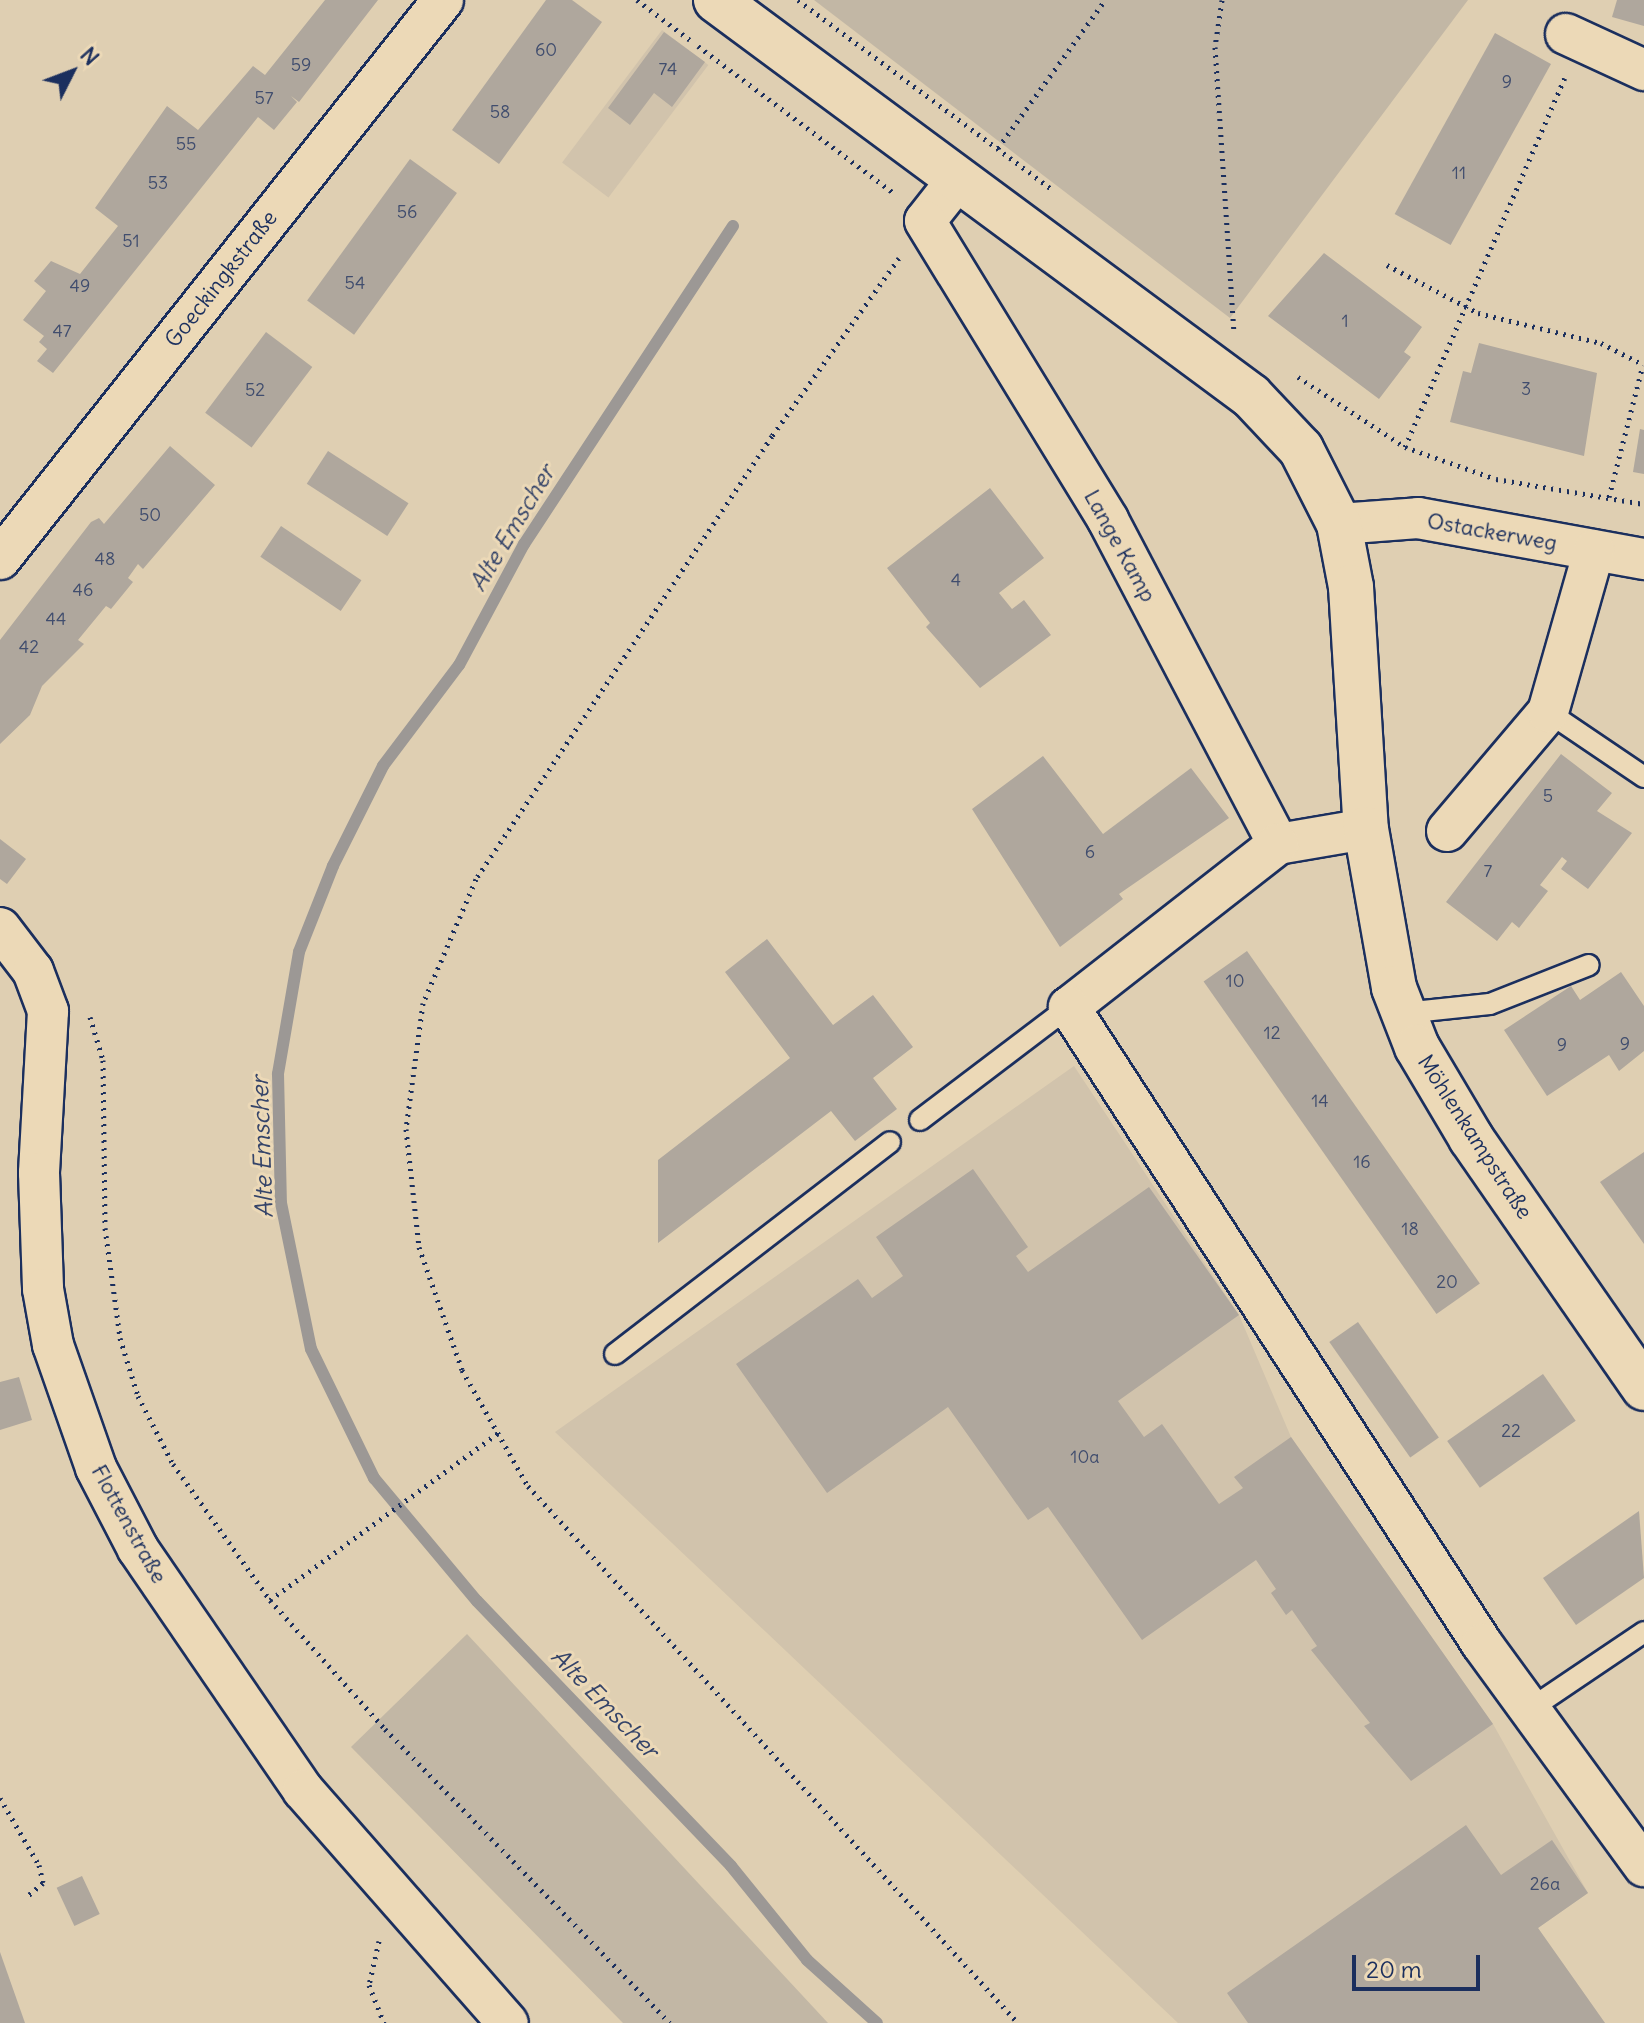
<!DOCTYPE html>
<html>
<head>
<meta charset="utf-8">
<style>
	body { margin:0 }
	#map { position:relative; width:1644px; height:2023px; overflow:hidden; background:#dfcfb2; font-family:Delius,sans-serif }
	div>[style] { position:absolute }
	.built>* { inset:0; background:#d1c3ac; transform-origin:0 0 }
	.green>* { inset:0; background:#c2b7a5 }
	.stream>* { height:12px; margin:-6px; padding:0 6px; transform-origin:6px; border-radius:6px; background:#9c9895 }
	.building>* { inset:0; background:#afa79d; transform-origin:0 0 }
	.path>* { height:5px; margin-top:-2.5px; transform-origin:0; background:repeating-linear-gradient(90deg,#1b2f5e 0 2px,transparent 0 8px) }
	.roads { filter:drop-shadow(2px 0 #1b2f5e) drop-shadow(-2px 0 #1b2f5e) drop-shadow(0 2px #1b2f5e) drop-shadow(0 -2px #1b2f5e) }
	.service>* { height:20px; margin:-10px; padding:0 10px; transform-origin:10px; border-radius:10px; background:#ecd9b7 }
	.minor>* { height:40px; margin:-20px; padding:0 20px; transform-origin:20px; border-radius:20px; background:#ecd9b7 }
	.tertiary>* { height:44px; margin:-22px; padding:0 22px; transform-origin:22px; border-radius:22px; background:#ecd9b7 }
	span { translate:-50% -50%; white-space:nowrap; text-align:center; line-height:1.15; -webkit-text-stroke:6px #ecd9b7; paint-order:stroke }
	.number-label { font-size:18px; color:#404d6e }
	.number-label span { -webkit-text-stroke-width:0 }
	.street-label { font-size:22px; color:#1b2f5e }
	.water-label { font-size:24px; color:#354469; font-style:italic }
	.north { position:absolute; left:32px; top:32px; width:80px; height:80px; -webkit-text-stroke:6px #ecd9b7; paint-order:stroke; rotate:48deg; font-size:22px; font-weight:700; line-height:32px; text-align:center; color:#1b2f5e }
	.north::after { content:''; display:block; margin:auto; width:28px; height:36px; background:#1b2f5e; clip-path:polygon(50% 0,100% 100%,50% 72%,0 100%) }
	.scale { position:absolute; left:1352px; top:1955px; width:128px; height:36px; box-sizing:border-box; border:4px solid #1b2f5e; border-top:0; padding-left:10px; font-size:24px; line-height:28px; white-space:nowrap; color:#1b2f5e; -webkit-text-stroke:6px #ecd9b7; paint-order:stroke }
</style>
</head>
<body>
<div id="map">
	<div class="built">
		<i style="left:662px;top:30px;width:58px;height:166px;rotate:37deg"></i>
		<i style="clip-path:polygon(1074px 1066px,1239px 1315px,1291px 1437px,1493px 1724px,1588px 1893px,1538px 1928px,1605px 2023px,1178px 2023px,555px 1432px)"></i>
	</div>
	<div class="green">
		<i style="clip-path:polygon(814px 0,1468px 0,1230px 318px)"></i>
		<i style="clip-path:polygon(467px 1634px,828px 2023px,623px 2023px,351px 1747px)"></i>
	</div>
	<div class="stream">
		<i style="left:733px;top:226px;width:381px;rotate:123.3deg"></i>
		<i style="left:524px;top:544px;width:137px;rotate:118.2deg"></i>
		<i style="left:459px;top:665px;width:126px;rotate:127deg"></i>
		<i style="left:383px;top:766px;width:112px;rotate:116.6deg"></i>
		<i style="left:333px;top:866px;width:92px;rotate:111.6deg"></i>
		<i style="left:299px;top:952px;width:124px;rotate:99.8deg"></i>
		<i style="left:278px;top:1074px;width:129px;rotate:88.7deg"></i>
		<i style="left:281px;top:1203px;width:149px;rotate:78.4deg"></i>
		<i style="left:311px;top:1349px;width:144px;rotate:64deg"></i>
		<i style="left:374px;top:1478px;width:160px;rotate:50.1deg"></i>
		<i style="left:477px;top:1601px;width:367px;rotate:46.2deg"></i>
		<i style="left:731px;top:1866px;width:121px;rotate:51deg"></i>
		<i style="left:807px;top:1960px;width:94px;rotate:42deg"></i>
	</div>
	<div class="building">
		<i style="clip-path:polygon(325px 0,378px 0,299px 102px,291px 96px,297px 102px,274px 130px,258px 117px,53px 373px,37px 361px,47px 349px,39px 342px,44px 336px,23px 320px,46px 291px,34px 281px,51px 261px,80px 274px,118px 226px,95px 208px,167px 106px,198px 130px,253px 66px,265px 75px)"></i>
		<i style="clip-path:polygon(546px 0,572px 0,602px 22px,499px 164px,452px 130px)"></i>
		<i style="clip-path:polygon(1617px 0,1644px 0,1644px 26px,1612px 17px)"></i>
		<i style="clip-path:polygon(664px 32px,705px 62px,672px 107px,654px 93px,630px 125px,608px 108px)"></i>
		<i style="left:1495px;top:33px;width:64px;height:207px;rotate:29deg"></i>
		<i style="left:410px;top:159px;width:58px;height:175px;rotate:36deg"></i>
		<i style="clip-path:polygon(1324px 253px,1422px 327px,1404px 352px,1411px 357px,1379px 399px,1268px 316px)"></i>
		<i style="left:266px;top:332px;width:58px;height:101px;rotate:37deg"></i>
		<i style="clip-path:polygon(1479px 343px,1597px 373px,1584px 456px,1450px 422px,1463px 371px,1471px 373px)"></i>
		<i style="clip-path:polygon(1640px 429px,1644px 430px,1644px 474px,1633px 472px)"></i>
		<i style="clip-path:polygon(170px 446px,215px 485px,143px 569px,138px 564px,128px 578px,133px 582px,111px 609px,106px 606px,78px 640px,84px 644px,42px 686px,30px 715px,0 744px,0 640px,91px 522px,99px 518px,104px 524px)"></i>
		<i style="left:328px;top:451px;width:96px;height:39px;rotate:33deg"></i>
		<i style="clip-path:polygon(990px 488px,1044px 558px,999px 593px,1012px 609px,1024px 600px,1051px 635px,980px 688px,926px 627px,930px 623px,887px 568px)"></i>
		<i style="left:281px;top:526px;width:97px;height:37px;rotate:34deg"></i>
		<i style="clip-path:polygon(1561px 754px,1612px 793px,1597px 811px,1632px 833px,1588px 889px,1561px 869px,1567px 861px,1562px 857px,1540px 885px,1548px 891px,1519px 928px,1512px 922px,1497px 941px,1446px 902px)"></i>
		<i style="clip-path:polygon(1043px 756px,1103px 834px,1191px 768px,1229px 818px,1119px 894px,1123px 899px,1060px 947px,972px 809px)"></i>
		<i style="clip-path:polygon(0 839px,26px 859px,7px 884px,0 879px)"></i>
		<i style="clip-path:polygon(767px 939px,833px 1025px,873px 995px,913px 1047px,873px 1078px,897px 1109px,855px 1141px,831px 1111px,658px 1243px,658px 1160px,790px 1058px,725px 972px)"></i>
		<i style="left:1247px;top:951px;width:406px;height:53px;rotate:55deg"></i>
		<i style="clip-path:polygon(1621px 972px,1644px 1006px,1644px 1051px,1619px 1071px,1609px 1055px,1547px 1096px,1504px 1030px,1571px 986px,1580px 1000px)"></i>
		<i style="clip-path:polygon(1644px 1152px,1644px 1244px,1600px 1182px)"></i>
		<i style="clip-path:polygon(973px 1169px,1028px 1247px,1016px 1256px,1028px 1272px,1149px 1187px,1239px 1315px,1118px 1401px,1144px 1437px,1162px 1424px,1219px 1504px,1243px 1488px,1234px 1477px,1291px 1437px,1493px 1724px,1411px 1781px,1364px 1726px,1370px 1723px,1311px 1650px,1317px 1646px,1292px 1610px,1286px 1615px,1271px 1593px,1276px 1589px,1256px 1560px,1142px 1640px,1048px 1507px,1028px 1520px,948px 1407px,827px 1493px,736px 1364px,858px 1279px,872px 1298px,903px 1276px,876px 1237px)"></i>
		<i style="left:1358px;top:1322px;width:141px;height:35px;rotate:55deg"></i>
		<i style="left:1543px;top:1374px;width:57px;height:117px;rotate:55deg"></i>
		<i style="clip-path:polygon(19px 1377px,32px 1420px,0 1430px,0 1382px)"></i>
		<i style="clip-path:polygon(1639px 1511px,1644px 1578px,1576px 1625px,1543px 1578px)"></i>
		<i style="clip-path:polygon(1466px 1825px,1501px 1875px,1552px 1840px,1588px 1893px,1538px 1928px,1605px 2023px,1248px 2023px,1227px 1993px)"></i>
		<i style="left:82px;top:1876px;width:42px;height:28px;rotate:65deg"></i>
		<i style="clip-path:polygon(0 1952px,25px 2023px,0 2023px)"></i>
	</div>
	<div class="path">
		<i style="left:637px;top:0;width:66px;rotate:37deg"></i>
		<i style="left:798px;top:0;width:319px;rotate:36.7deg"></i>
		<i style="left:1222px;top:0;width:48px;rotate:98.5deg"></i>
		<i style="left:1215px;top:47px;width:284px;rotate:86.2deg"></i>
		<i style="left:698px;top:46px;width:246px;rotate:36.9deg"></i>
		<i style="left:998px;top:148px;width:183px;rotate:-54.1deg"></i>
		<i style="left:899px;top:258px;width:219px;rotate:125.5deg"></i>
		<i style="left:772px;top:436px;width:533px;rotate:123.75deg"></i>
		<i style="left:476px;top:879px;width:135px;rotate:113.1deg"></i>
		<i style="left:423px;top:1003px;width:127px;rotate:97.7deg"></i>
		<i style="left:406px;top:1129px;width:119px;rotate:83.7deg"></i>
		<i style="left:419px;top:1247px;width:130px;rotate:70.7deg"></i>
		<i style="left:462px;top:1370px;width:133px;rotate:60.4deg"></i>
		<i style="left:528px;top:1486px;width:727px;rotate:47.62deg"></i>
		<i style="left:1387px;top:265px;width:103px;rotate:27.8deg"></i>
		<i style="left:1478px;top:313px;width:127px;rotate:13.7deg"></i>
		<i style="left:1601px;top:343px;width:48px;rotate:27.1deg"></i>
		<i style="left:1298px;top:377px;width:128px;rotate:33.2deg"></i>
		<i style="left:1405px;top:447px;width:96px;rotate:19.4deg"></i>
		<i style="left:1496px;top:479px;width:150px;rotate:9.6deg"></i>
		<i style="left:1405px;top:447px;width:402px;rotate:-66.6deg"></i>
		<i style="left:1609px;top:497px;width:136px;rotate:-75.6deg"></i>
		<i style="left:90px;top:1017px;width:45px;rotate:73.2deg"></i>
		<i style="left:103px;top:1060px;width:168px;rotate:89.3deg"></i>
		<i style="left:105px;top:1228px;width:111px;rotate:82.2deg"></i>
		<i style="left:120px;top:1338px;width:61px;rotate:72.8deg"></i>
		<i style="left:138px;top:1396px;width:76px;rotate:62.8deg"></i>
		<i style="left:173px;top:1464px;width:167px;rotate:54.5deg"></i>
		<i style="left:270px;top:1600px;width:173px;rotate:48.3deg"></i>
		<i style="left:385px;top:1729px;width:409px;rotate:45.9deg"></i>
		<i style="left:270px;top:1600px;width:283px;rotate:-36.2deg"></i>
		<i style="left:0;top:1798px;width:78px;rotate:59.8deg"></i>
		<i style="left:39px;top:1865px;width:18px;rotate:77deg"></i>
		<i style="left:43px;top:1883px;width:23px;rotate:140deg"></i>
		<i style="left:379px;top:1941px;width:45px;rotate:102.8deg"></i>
		<i style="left:369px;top:1985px;width:41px;rotate:68.5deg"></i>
	</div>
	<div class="roads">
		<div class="service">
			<i style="left:1548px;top:712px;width:116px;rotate:34.1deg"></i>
			<i style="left:1404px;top:1013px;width:86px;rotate:-6deg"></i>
			<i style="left:1490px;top:1004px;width:106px;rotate:-21.5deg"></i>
			<i style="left:920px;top:1120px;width:187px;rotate:-37.2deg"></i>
			<i style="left:615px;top:1354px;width:347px;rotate:-37.6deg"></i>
			<i style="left:1533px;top:1707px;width:134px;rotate:-34deg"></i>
		</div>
		<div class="minor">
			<i style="left:1566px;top:34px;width:86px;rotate:24.8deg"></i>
			<i style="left:955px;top:183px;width:48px;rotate:128.3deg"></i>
			<i style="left:925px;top:221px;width:351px;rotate:58.5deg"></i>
			<i style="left:1108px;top:520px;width:366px;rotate:62.3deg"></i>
			<i style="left:1278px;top:844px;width:89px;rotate:-9.7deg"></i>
			<i style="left:1339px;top:524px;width:79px;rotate:-4.3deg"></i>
			<i style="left:1418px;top:518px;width:230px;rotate:10.3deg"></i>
			<i style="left:0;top:559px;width:713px;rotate:-51.6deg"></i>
			<i style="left:1447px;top:831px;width:156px;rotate:-49.7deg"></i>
			<i style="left:1548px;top:712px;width:168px;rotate:-74.1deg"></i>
			<i style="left:1278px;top:844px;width:265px;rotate:142deg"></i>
			<i style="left:1069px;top:1007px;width:759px;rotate:57.04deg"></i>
			<i style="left:1482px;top:1644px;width:275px;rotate:53.9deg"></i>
			<i style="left:0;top:928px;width:54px;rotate:52.5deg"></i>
			<i style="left:33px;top:971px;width:43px;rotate:69.4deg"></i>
			<i style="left:48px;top:1011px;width:162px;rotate:93.2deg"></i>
			<i style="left:39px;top:1173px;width:116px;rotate:88deg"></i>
			<i style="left:43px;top:1289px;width:57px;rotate:79.9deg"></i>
			<i style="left:53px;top:1345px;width:130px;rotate:70.7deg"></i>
			<i style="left:96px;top:1468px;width:91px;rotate:62.6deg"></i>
			<i style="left:138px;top:1549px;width:292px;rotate:55.6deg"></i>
			<i style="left:303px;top:1790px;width:310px;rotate:48.7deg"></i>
		</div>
		<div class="tertiary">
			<i style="left:716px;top:0;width:666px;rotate:36.51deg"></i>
			<i style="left:1251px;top:396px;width:73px;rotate:46.7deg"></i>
			<i style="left:1301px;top:449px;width:84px;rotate:63.1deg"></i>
			<i style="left:1339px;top:524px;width:64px;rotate:79.2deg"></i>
			<i style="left:1351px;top:587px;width:242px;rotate:86.5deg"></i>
			<i style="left:1366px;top:829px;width:161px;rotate:80deg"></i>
			<i style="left:1394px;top:988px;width:63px;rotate:68.7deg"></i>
			<i style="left:1417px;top:1047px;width:106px;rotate:59.3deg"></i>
			<i style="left:1471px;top:1138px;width:304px;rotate:55.3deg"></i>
		</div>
	</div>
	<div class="number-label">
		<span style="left:546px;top:50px">60</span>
		<span style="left:301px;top:65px">59</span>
		<span style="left:668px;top:69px">74</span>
		<span style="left:1507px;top:82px">9</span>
		<span style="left:264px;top:98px">57</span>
		<span style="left:500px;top:112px">58</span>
		<span style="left:186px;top:144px">55</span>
		<span style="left:1459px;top:173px">11</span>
		<span style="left:158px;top:183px">53</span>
		<span style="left:407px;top:212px">56</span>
		<span style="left:131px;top:241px">51</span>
		<span style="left:355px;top:283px">54</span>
		<span style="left:80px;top:286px">49</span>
		<span style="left:1345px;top:321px">1</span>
		<span style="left:62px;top:331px">47</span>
		<span style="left:1526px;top:389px">3</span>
		<span style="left:255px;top:390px">52</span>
		<span style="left:150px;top:515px">50</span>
		<span style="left:105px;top:559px">48</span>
		<span style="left:956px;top:580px">4</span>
		<span style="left:83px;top:590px">46</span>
		<span style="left:56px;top:619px">44</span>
		<span style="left:29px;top:647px">42</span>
		<span style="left:1548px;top:796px">5</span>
		<span style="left:1090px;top:852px">6</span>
		<span style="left:1488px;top:871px">7</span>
		<span style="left:1235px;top:981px">10</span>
		<span style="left:1272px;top:1033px">12</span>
		<span style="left:1625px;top:1044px">9</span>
		<span style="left:1562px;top:1045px">9</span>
		<span style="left:1320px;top:1101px">14</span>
		<span style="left:1362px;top:1162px">16</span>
		<span style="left:1410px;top:1229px">18</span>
		<span style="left:1447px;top:1282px">20</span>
		<span style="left:1511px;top:1431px">22</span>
		<span style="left:1085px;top:1457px">10a</span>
		<span style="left:1545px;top:1884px">26a</span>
	</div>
	<div class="street-label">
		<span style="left:221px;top:279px;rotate:-52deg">Goeckingkstraße</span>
		<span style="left:1492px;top:532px;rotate:10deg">Ostackerweg</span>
		<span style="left:1120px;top:546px;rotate:61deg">Lange Kamp</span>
		<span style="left:1475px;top:1137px;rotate:57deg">Möhlenkampstraße</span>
		<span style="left:129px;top:1524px;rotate:61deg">Flottenstraße</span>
	</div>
	<div class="water-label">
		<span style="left:512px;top:528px;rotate:-59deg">Alte Emscher</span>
		<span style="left:262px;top:1147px;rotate:-92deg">Alte Emscher</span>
		<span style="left:605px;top:1703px;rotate:46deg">Alte Emscher</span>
	</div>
	<div class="north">N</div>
	<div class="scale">20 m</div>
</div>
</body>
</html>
